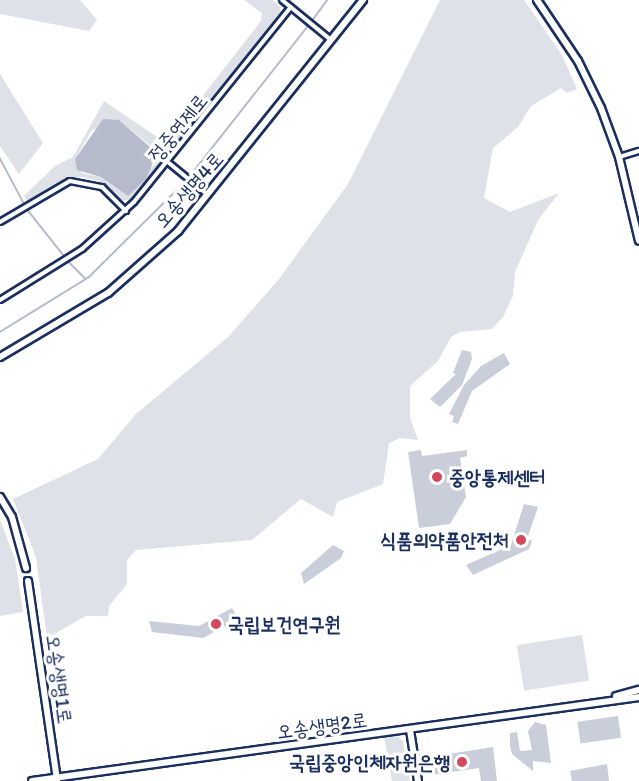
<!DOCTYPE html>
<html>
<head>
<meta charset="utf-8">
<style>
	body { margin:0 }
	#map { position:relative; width:639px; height:781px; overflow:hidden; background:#fff; font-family:Itim,"Poor Story",sans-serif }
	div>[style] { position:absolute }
	.green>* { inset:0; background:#dee1e7; transform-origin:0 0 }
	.water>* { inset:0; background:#b5bbca }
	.stream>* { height:1.5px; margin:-0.75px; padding:0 0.75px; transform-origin:0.75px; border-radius:0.75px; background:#b5bbca }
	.building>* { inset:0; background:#caceda; transform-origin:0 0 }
	.secondary-tunnel>* { height:6px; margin-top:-3px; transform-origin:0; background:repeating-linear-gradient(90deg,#d1d5df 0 6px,transparent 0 9px) }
	.roads { filter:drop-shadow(2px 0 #1b2f5e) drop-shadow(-2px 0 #1b2f5e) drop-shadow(0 2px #1b2f5e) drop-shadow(0 -2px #1b2f5e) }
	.street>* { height:4px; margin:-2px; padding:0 2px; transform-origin:2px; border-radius:2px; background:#fff }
	.secondary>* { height:6px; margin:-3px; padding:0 3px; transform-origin:3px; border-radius:3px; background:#fff }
	.dots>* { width:16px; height:16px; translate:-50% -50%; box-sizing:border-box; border:3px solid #fff; border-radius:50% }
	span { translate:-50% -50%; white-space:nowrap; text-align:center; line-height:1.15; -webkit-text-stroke:6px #fff; paint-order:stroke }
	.street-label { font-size:20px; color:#1b2f5e }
	.poi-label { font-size:20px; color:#1b2f5e; font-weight:700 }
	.left { translate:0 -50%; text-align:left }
	.right { translate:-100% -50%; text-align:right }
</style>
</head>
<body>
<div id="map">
	<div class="green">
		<i style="clip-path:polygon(0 0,80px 0,97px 20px,89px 31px,0 14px)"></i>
		<i style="clip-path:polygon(evenodd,244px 0,272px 0,280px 6px,281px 15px,131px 200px,122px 200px,99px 181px,82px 177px,68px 179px,27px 201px,24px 196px,55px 166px,73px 157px,104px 101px,166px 143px,261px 21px,262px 13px,244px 0,119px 120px,152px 147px,156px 164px,147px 170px,146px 179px,120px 191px,101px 177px,82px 173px,75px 159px,92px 130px,119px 120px)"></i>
		<i style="clip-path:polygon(440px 0,524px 0,562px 55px,577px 89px,567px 93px,561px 88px,531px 106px,518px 127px,493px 148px,484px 198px,510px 212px,559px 193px,538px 220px,515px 272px,513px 296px,503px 317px,492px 329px,460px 332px,451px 337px,438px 361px,410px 386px,410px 418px,418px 440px,400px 438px,389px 443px,383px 484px,337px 502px,333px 517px,301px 499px,252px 540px,136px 550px,127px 560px,127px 584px,109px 606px,108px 616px,86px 616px,47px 638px,36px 557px,13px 499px,98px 459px,136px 414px,228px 337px,279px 279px,348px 184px)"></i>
		<i style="clip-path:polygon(0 74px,43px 143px,19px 174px,0 146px)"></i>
		<i style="clip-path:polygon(0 520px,15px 559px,23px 612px,0 616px)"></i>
		<i style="left:582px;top:635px;width:46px;height:66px;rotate:81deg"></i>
		<i style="clip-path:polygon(395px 735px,403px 741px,410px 781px,392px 781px,384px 737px)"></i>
	</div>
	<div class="water">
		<i style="clip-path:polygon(103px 119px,119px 120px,157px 153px,146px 179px,128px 196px,101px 177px,77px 170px,75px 159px)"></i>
	</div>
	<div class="stream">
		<i style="left:312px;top:21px;width:26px;rotate:-54deg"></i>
		<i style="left:0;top:158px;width:53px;rotate:62deg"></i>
		<i style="left:190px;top:176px;width:192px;rotate:-51.8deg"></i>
		<i style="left:27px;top:209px;width:61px;rotate:51.6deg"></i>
		<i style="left:68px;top:261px;width:25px;rotate:45deg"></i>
		<i style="left:0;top:332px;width:105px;rotate:-31.7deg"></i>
		<i style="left:89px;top:277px;width:138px;rotate:-44.7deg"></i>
	</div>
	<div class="building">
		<i style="clip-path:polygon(462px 350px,471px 352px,472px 359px,462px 385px,440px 407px,430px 399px,456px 374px,453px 373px)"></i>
		<i style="clip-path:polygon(504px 353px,510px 364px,472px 391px,458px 424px,452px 422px,454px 416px,449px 414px,464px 385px,481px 366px)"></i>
		<i style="clip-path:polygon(421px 450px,422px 456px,467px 450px,467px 456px,460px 458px,466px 497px,450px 524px,419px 528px,408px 452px)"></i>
		<i style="clip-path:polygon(524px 504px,538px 507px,527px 539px,532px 541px,529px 549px,473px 575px,466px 565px,511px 545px)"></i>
		<i style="clip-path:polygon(333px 545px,344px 551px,341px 558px,304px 584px,301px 573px)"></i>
		<i style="clip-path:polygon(232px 608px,238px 619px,203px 638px,152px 632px,149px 621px,199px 626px)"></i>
		<i style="left:618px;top:716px;width:22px;height:41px;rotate:82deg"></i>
		<i style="clip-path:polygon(535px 722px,546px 725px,551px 763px,533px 761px,533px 771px,512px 754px,510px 746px,510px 733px,517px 732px,520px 751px,532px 750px,528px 731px)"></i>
		<i style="clip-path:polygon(493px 747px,497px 781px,481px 781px,479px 768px,431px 775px,429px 757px)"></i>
		<i style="clip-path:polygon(607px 764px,609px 781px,572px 781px,570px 771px)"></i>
	</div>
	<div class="secondary-tunnel">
		<i style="left:26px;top:568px;width:13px;rotate:81deg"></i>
	</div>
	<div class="roads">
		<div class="street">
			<i style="left:282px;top:0;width:63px;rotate:39.2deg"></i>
			<i style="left:619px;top:157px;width:21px;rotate:-17deg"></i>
			<i style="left:169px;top:163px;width:50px;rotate:39.4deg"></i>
			<i style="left:0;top:222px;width:81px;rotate:-30.4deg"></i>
			<i style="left:70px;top:181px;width:33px;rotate:11deg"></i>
			<i style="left:102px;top:187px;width:34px;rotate:45deg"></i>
			<i style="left:0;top:300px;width:97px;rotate:-31.9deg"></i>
			<i style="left:82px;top:249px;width:70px;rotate:-42.1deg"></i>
			<i style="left:134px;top:202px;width:250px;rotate:-51.2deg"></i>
		</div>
		<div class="secondary">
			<i style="left:537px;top:0;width:73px;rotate:56.1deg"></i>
			<i style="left:578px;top:61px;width:52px;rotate:63.9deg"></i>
			<i style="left:601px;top:108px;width:52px;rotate:69.8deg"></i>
			<i style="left:619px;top:157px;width:86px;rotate:76.6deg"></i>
			<i style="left:0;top:357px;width:126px;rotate:-30.7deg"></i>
			<i style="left:108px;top:293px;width:94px;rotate:-41.5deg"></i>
			<i style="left:178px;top:231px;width:296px;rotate:-51.3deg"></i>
			<i style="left:0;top:497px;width:23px;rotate:59deg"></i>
			<i style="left:12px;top:517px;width:53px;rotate:74.6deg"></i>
			<i style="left:28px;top:581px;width:201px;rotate:81.7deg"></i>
			<i style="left:616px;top:696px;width:24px;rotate:-15deg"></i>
			<i style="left:410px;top:730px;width:52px;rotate:81.1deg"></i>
			<i style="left:32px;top:781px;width:613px;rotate:-7.88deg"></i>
		</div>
	</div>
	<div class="dots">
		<i style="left:437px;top:477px;background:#d1495b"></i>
		<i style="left:521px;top:540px;background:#d1495b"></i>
		<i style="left:216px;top:624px;background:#d1495b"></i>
		<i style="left:462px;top:762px;background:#d1495b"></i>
	</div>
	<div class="street-label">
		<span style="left:178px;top:128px;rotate:-51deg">정중연제로</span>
		<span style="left:189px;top:190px;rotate:-49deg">오송생명4로</span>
		<span style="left:59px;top:679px;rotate:82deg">오송생명1로</span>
		<span style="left:322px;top:726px;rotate:-8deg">오송생명2로</span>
	</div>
	<div class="poi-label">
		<span class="left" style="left:449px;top:477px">중앙통제센터</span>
		<span class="right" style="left:509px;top:540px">식품의약품안전처</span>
		<span class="left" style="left:228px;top:624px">국립보건연구원</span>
		<span class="right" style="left:450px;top:762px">국립중앙인체자원은행</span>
	</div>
</div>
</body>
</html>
